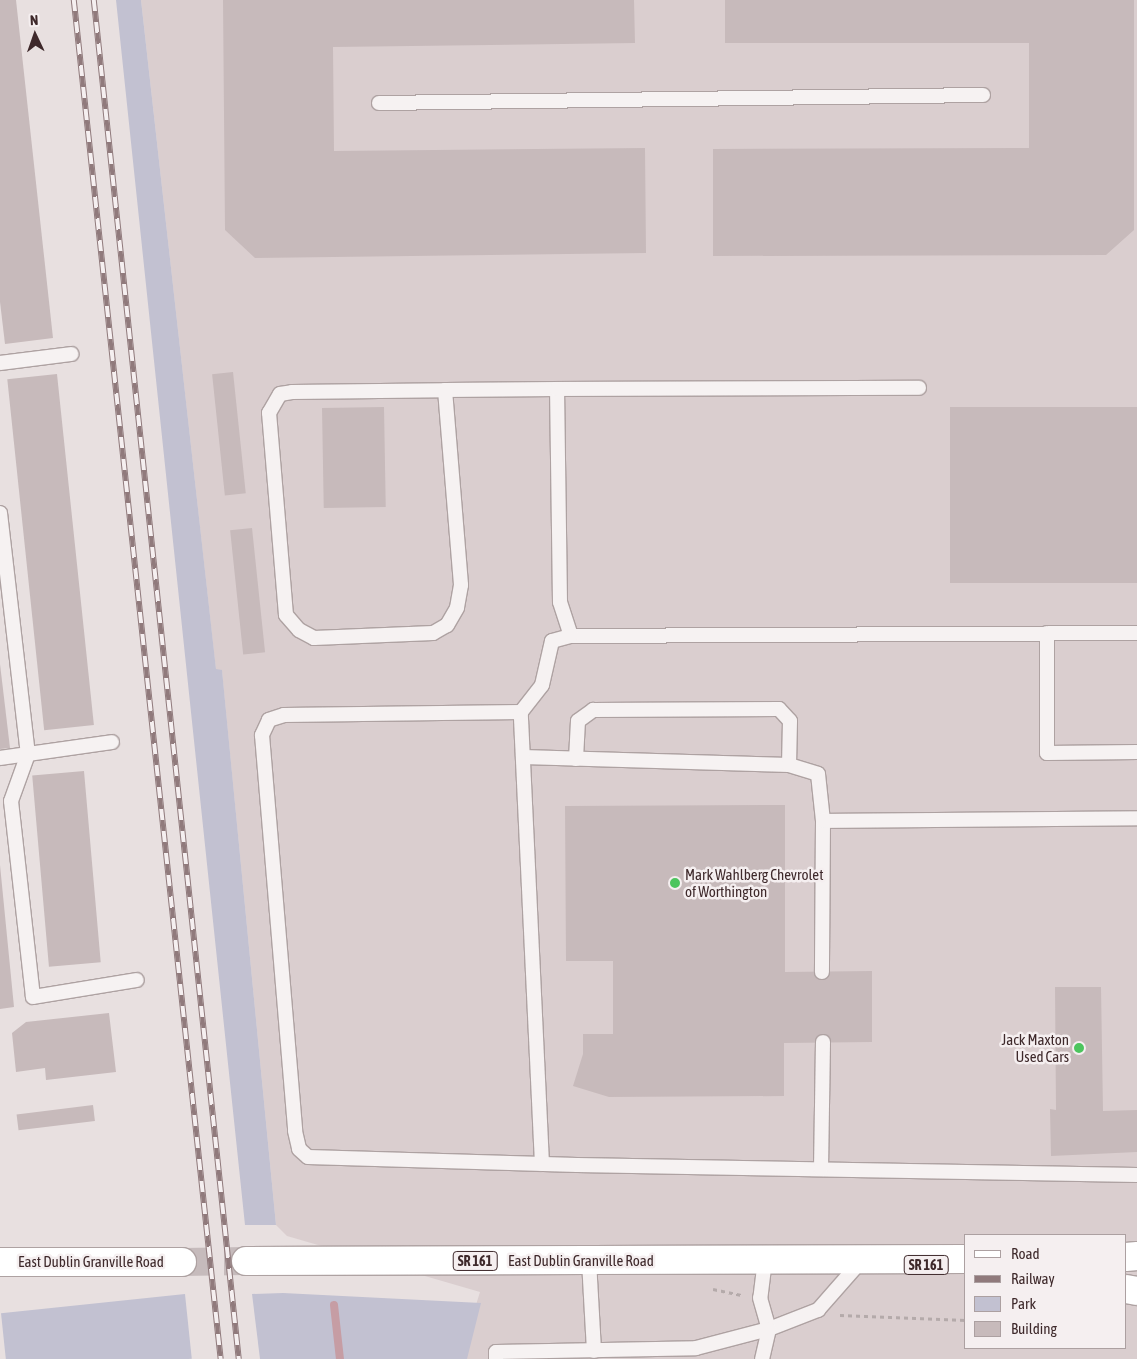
<!DOCTYPE html>
<html>
<head>
<meta charset="utf-8">
<style>
	body { margin:0 }
	#map { position:relative; width:1137px; height:1359px; overflow:hidden; background:#e8e0e0; font-family:"Asap Condensed",sans-serif }
	div>[style] { position:absolute }
	.built>* { inset:0; background:#dacecf }
	.green>* { inset:0; background:#c2c1d1; transform-origin:0 0 }
	.stream>* { height:8px; margin:-4px; padding:0 4px; transform-origin:4px; border-radius:4px; background:#c69da4 }
	.building>* { inset:0; background:#c7babb; transform-origin:0 0 }
	.primary-tunnel>* { height:28px; margin-top:-14px; transform-origin:0; background:repeating-linear-gradient(90deg,#c6bbbc 0 28px,transparent 0 42px) }
	.path>* { height:3px; margin-top:-1.5px; transform-origin:0; background:repeating-linear-gradient(90deg,#b4aaaa 0 4px,transparent 0 8px) }
	.roads { filter:drop-shadow(1px 0 #aea2a2) drop-shadow(-1px 0 #aea2a2) drop-shadow(0 1px #aea2a2) drop-shadow(0 -1px #aea2a2) }
	.lane>* { height:14px; margin:-7px; padding:0 7px; transform-origin:7px; border-radius:7px; background:#f6f2f2 }
	.primary>* { height:28px; margin:-14px; padding:0 14px; transform-origin:14px; border-radius:14px; background:#fff }
	.rail>* { height:5.5px; margin-top:-2.75px; transform-origin:0; background:repeating-linear-gradient(90deg,#f5eff0 0 11px,#907a7c 0 22px); box-sizing:border-box; border-block:1px solid #907a7c }
	.dots>* { width:14px; height:14px; translate:-50% -50%; box-sizing:border-box; border:2px solid #f5eff0; border-radius:50% }
	span { translate:-50% -50%; white-space:nowrap; text-align:center; line-height:1.15; -webkit-text-stroke:5px #f5eff0; paint-order:stroke }
	.shield-label span { padding:1px 4px; background:#f5eff0; border:1px solid; border-radius:4px; -webkit-text-stroke-width:0 }
	.shield-label { font-size:14px; color:#3e292b; font-weight:700 }
	.poi-label { font-size:15px; color:#3e292b }
	.left { translate:0 -50%; text-align:left }
	.right { translate:-100% -50%; text-align:right }
	.street-label { font-size:15px; color:#3e292b }
	.legend { position:absolute; left:964px; top:1234px; width:162px; height:115px; box-sizing:border-box; background:#f5eff0; border:1px solid #aca0a1; margin:0; padding:6px 9px; list-style:none; font-size:15px; color:#3e292b }
	.legend li { display:flex; align-items:center; gap:10px; height:25px }
	.legend b { width:25px; border:1px solid #aca0a1 }
	.north { position:absolute; left:10px; top:10px; width:50px; height:50px; -webkit-text-stroke:4px #f5eff0; paint-order:stroke; rotate:357deg; font-size:14px; font-weight:700; line-height:20px; text-align:center; color:#3e292b }
	.north::after { content:''; display:block; margin:auto; width:18px; height:22px; background:#3e292b; clip-path:polygon(50% 0,100% 100%,50% 72%,0 100%) }
</style>
</head>
<body>
<div id="map">
	<div class="built">
		<i style="clip-path:polygon(evenodd,141px 0,1137px 0,1137px 1359px,459px 1359px,480px 1292px,287px 1236px,276px 1225px,222px 671px,216px 670px,141px 0,966px 1235px,1126px 1235px,1126px 1348px,966px 1348px,966px 1235px)"></i>
	</div>
	<div class="green">
		<i style="clip-path:polygon(116px 0,141px 0,216px 669px,222px 670px,276px 1225px,245px 1225px)"></i>
		<i style="clip-path:polygon(283px 1293px,481px 1303px,467px 1359px,260px 1359px,252px 1294px)"></i>
		<i style="left:185px;top:1294px;width:65px;height:185px;rotate:84deg"></i>
	</div>
	<div class="stream">
		<i style="left:334px;top:1305px;width:54px;rotate:83.7deg"></i>
	</div>
	<div class="building">
		<i style="clip-path:polygon(0 0,16px 0,53px 338px,5px 344px,0 302px)"></i>
		<i style="clip-path:polygon(223px 0,634px 0,635px 43px,333px 47px,334px 151px,645px 148px,646px 253px,255px 258px,225px 230px)"></i>
		<i style="clip-path:polygon(725px 0,1134px 0,1134px 230px,1106px 255px,713px 256px,713px 149px,1029px 148px,1029px 43px,725px 43px)"></i>
		<i style="left:233px;top:372px;width:122px;height:21px;rotate:84deg"></i>
		<i style="left:57px;top:374px;width:353px;height:50px;rotate:84deg"></i>
		<i style="left:384px;top:407px;width:100px;height:62px;rotate:89deg"></i>
		<i style="left:1137px;top:407px;width:176px;height:187px;rotate:90deg"></i>
		<i style="left:252px;top:528px;width:125px;height:22px;rotate:84deg"></i>
		<i style="clip-path:polygon(0 664px,10px 748px,0 749px)"></i>
		<i style="left:84px;top:771px;width:192px;height:52px;rotate:85deg"></i>
		<i style="clip-path:polygon(785px 805px,785px 972px,872px 971px,872px 1042px,784px 1043px,784px 1096px,609px 1097px,573px 1086px,583px 1054px,583px 1034px,613px 1034px,613px 961px,566px 961px,565px 806px)"></i>
		<i style="clip-path:polygon(0 865px,14px 1007px,0 1009px)"></i>
		<i style="clip-path:polygon(1055px 987px,1101px 987px,1103px 1111px,1137px 1110px,1137px 1152px,1051px 1156px,1050px 1109px,1056px 1110px)"></i>
		<i style="clip-path:polygon(109px 1013px,116px 1072px,46px 1080px,45px 1068px,16px 1072px,12px 1033px,26px 1022px)"></i>
		<i style="left:93px;top:1105px;width:16px;height:77px;rotate:83deg"></i>
	</div>
	<div class="primary-tunnel">
		<i style="left:182px;top:1262px;width:64px;rotate:-0.9deg"></i>
	</div>
	<div class="path">
		<i style="left:713px;top:1289px;width:29px;rotate:12deg"></i>
		<i style="left:840px;top:1315px;width:126px;rotate:2.3deg"></i>
	</div>
	<div class="roads">
		<div class="lane">
			<i style="left:379px;top:103px;width:604px;rotate:-0.76deg"></i>
			<i style="left:0;top:363px;width:72px;rotate:-7.2deg"></i>
			<i style="left:445px;top:390px;width:196px;rotate:85.3deg"></i>
			<i style="left:461px;top:585px;width:23px;rotate:100deg"></i>
			<i style="left:457px;top:608px;width:20px;rotate:120deg"></i>
			<i style="left:447px;top:625px;width:16px;rotate:150deg"></i>
			<i style="left:433px;top:633px;width:119px;rotate:177.6deg"></i>
			<i style="left:314px;top:638px;width:17px;rotate:-152deg"></i>
			<i style="left:299px;top:630px;width:20px;rotate:-131deg"></i>
			<i style="left:286px;top:615px;width:203px;rotate:-94.8deg"></i>
			<i style="left:269px;top:413px;width:22px;rotate:-60deg"></i>
			<i style="left:280px;top:394px;width:12px;rotate:-9deg"></i>
			<i style="left:292px;top:392px;width:153px;rotate:-0.7deg"></i>
			<i style="left:445px;top:390px;width:112px;rotate:-0.5deg"></i>
			<i style="left:0;top:513px;width:243px;rotate:83.4deg"></i>
			<i style="left:28px;top:754px;width:50px;rotate:109.9deg"></i>
			<i style="left:11px;top:801px;width:197px;rotate:83.6deg"></i>
			<i style="left:33px;top:997px;width:105px;rotate:-9.3deg"></i>
			<i style="left:1047px;top:633px;width:120px;rotate:90deg"></i>
			<i style="left:1047px;top:753px;width:90px;rotate:-0.6deg"></i>
			<i style="left:571px;top:636px;width:566px;rotate:-0.3deg"></i>
			<i style="left:521px;top:712px;width:34px;rotate:-52deg"></i>
			<i style="left:542px;top:685px;width:45px;rotate:-77.2deg"></i>
			<i style="left:552px;top:641px;width:20px;rotate:-15deg"></i>
			<i style="left:571px;top:636px;width:36px;rotate:-108deg"></i>
			<i style="left:560px;top:602px;width:213px;rotate:-90.8deg"></i>
			<i style="left:557px;top:389px;width:362px;rotate:-0.2deg"></i>
			<i style="left:523px;top:757px;width:266px;rotate:1.7deg"></i>
			<i style="left:789px;top:765px;width:30px;rotate:17deg"></i>
			<i style="left:818px;top:774px;width:47px;rotate:83.9deg"></i>
			<i style="left:823px;top:821px;width:151px;rotate:90.4deg"></i>
			<i style="left:0;top:758px;width:113px;rotate:-8.1deg"></i>
			<i style="left:576px;top:759px;width:38px;rotate:-87deg"></i>
			<i style="left:578px;top:721px;width:19px;rotate:-36deg"></i>
			<i style="left:593px;top:710px;width:186px;rotate:-0.3deg"></i>
			<i style="left:779px;top:709px;width:16px;rotate:47deg"></i>
			<i style="left:790px;top:721px;width:44px;rotate:91.3deg"></i>
			<i style="left:823px;top:821px;width:314px;rotate:-0.5deg"></i>
			<i style="left:542px;top:1164px;width:452px;rotate:-92.7deg"></i>
			<i style="left:521px;top:712px;width:237px;rotate:179.3deg"></i>
			<i style="left:284px;top:715px;width:16px;rotate:162deg"></i>
			<i style="left:269px;top:720px;width:17px;rotate:115deg"></i>
			<i style="left:262px;top:735px;width:397px;rotate:85.2deg"></i>
			<i style="left:295px;top:1131px;width:18px;rotate:77deg"></i>
			<i style="left:299px;top:1149px;width:12px;rotate:42deg"></i>
			<i style="left:308px;top:1157px;width:269px;rotate:1.7deg"></i>
			<i style="left:577px;top:1165px;width:560px;rotate:1.02deg"></i>
			<i style="left:821px;top:1169px;width:127px;rotate:-89.1deg"></i>
			<i style="left:765px;top:1260px;width:38px;rotate:97deg"></i>
			<i style="left:760px;top:1298px;width:32px;rotate:74deg"></i>
			<i style="left:769px;top:1329px;width:53px;rotate:-21.2deg"></i>
			<i style="left:818px;top:1310px;width:67px;rotate:-48.7deg"></i>
			<i style="left:589px;top:1261px;width:90px;rotate:86.8deg"></i>
			<i style="left:496px;top:1359px;width:7px;rotate:-90deg"></i>
			<i style="left:496px;top:1352px;width:200px;rotate:-1.1deg"></i>
			<i style="left:696px;top:1348px;width:75px;rotate:-14.6deg"></i>
			<i style="left:769px;top:1329px;width:31px;rotate:103deg"></i>
		</div>
		<div class="primary">
			<i style="left:1126px;top:1257px;width:11px;rotate:-5deg"></i>
			<i style="left:246px;top:1261px;width:720px;rotate:-0.16deg"></i>
			<i style="left:0;top:1262px;width:182px"></i>
			<i style="left:1126px;top:1289px;width:11px;rotate:10deg"></i>
		</div>
	</div>
	<div class="rail">
		<i style="left:74px;top:0;width:1367px;rotate:83.83deg"></i>
		<i style="left:94px;top:0;width:1367px;rotate:83.91deg"></i>
	</div>
	<div class="dots">
		<i style="left:675px;top:883px;background:#4cc55e"></i>
		<i style="left:1079px;top:1048px;background:#4cc55e"></i>
	</div>
	<div class="shield-label">
		<span style="left:475px;top:1261px">SR 161</span>
		<span style="left:926px;top:1265px">SR 161</span>
	</div>
	<div class="poi-label">
		<span class="left" style="left:685px;top:883px">Mark Wahlberg Chevrolet<br>of Worthington</span>
		<span class="right" style="left:1069px;top:1048px">Jack Maxton<br>Used Cars</span>
	</div>
	<div class="street-label">
		<span style="left:581px;top:1261px">East Dublin Granville Road</span>
		<span style="left:91px;top:1262px">East Dublin Granville Road</span>
	</div>
	<ul class="legend">
	<li><b style="height:6px;background:#fff"></b>Road</li>
	<li><b style="height:6px;background:#907a7c"></b>Railway</li>
	<li><b style="height:14px;background:#c2c1d1"></b>Park</li>
	<li><b style="height:14px;background:#c7babb"></b>Building</li>
	</ul>
	<div class="north">N</div>
</div>
</body>
</html>
